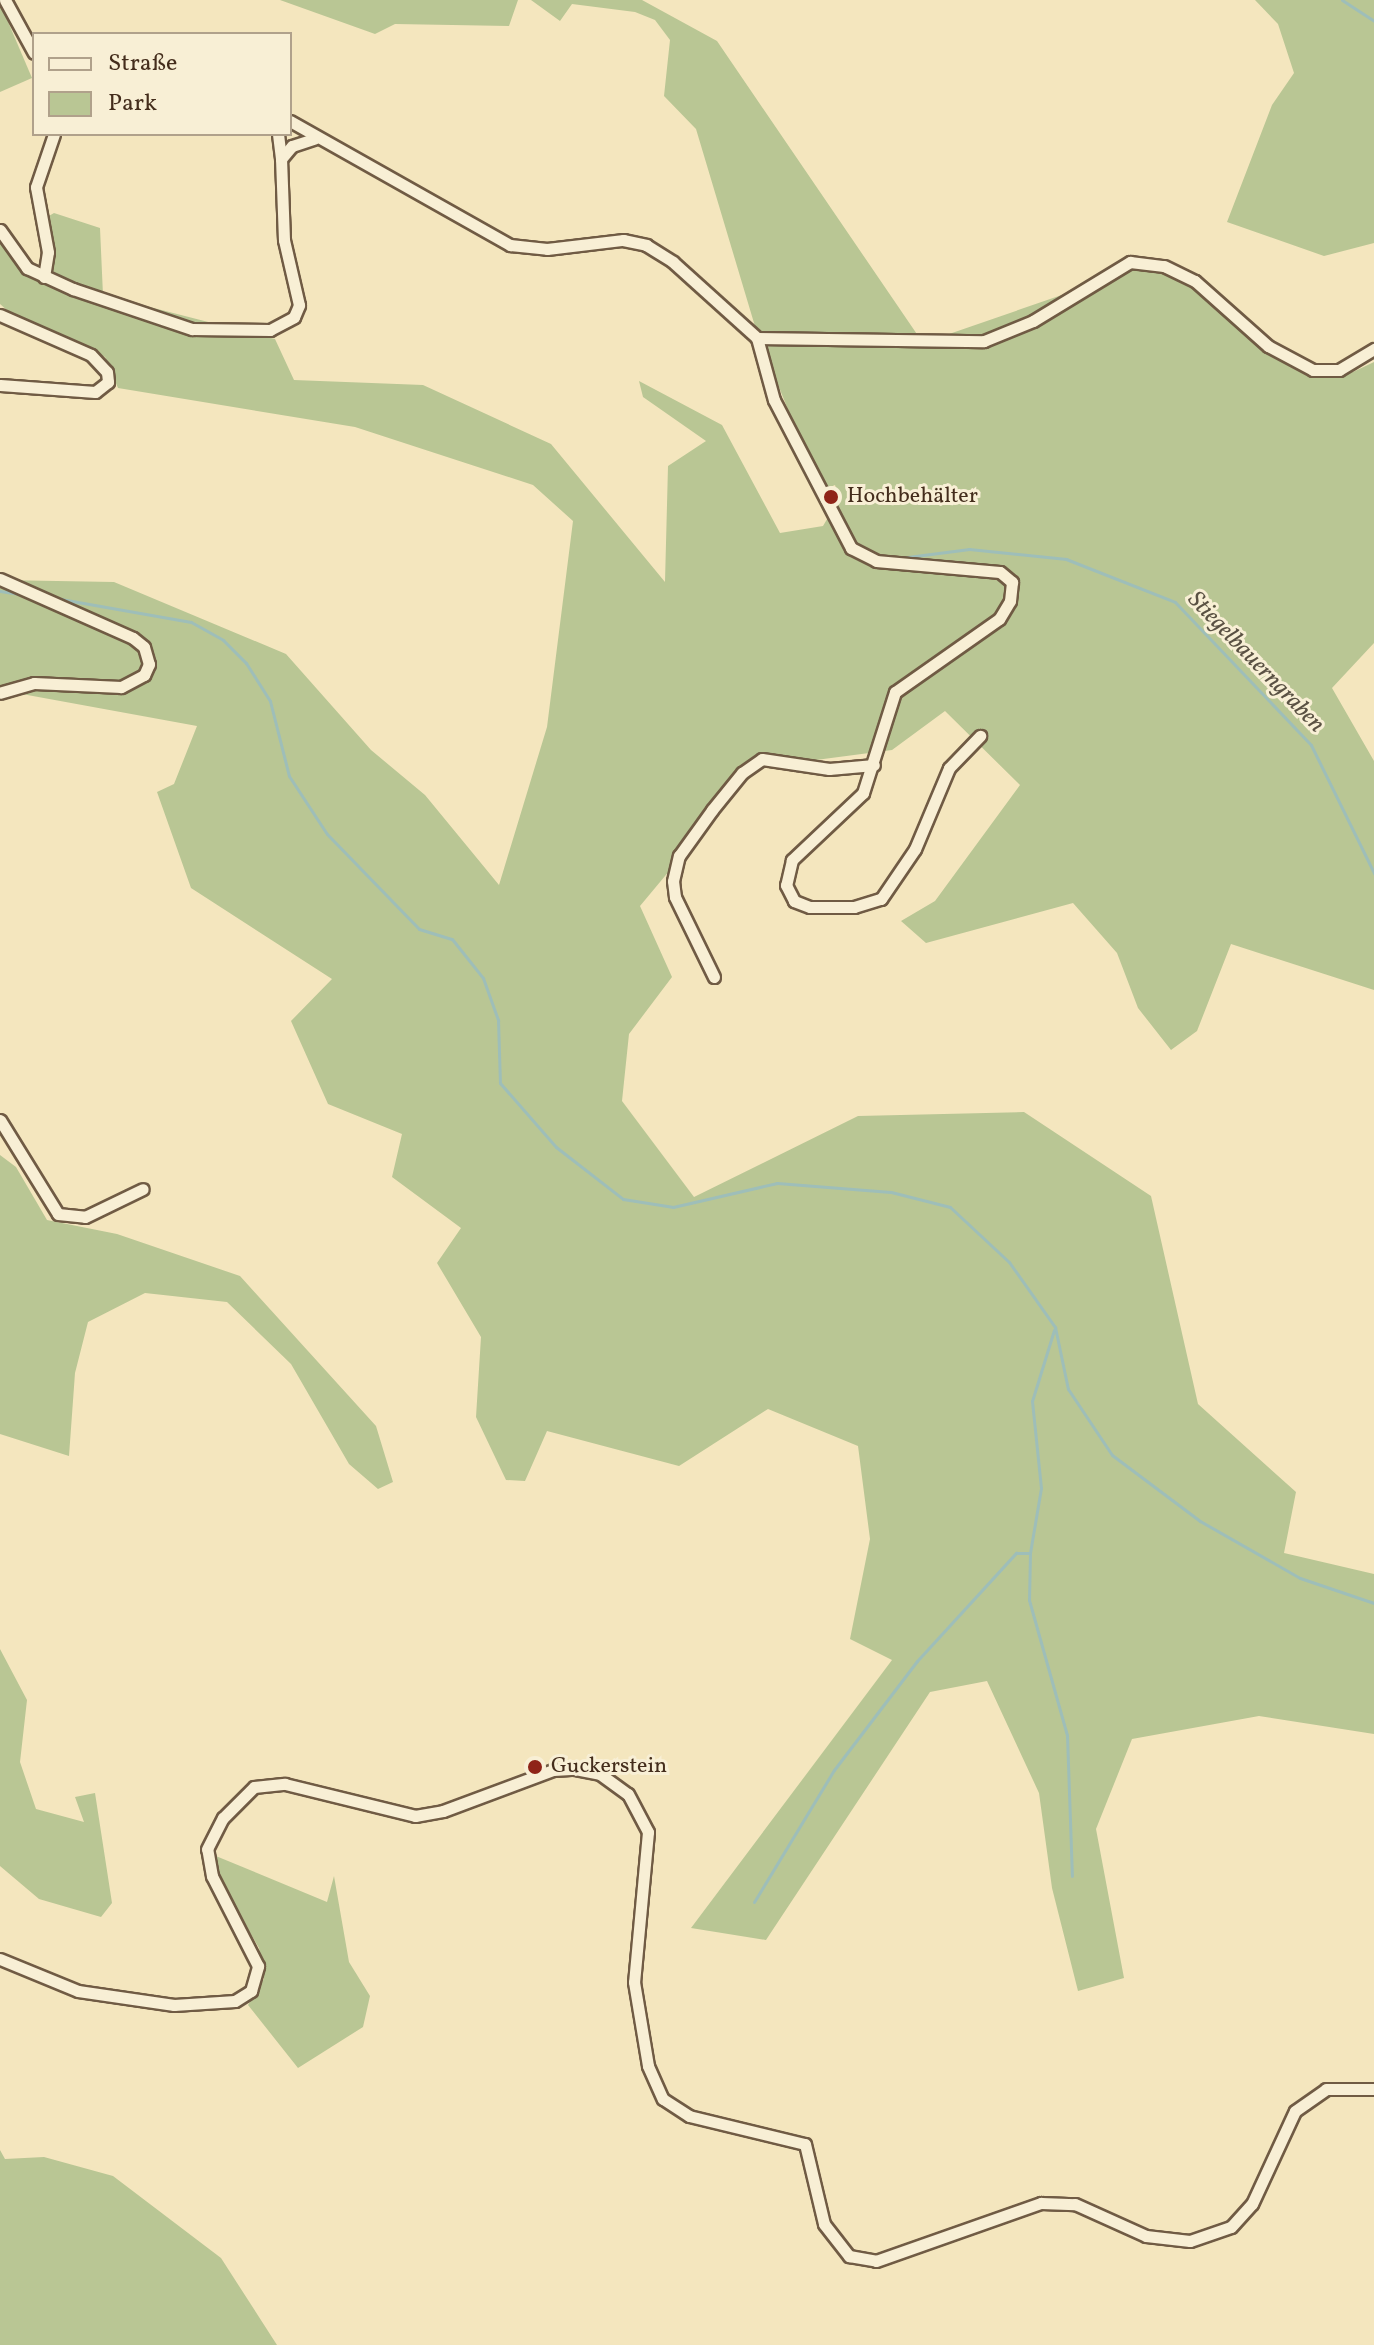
<!DOCTYPE html>
<html>
<head>
<meta charset="utf-8">
<style>
	body { margin:0 }
	#map { position:relative; width:1374px; height:2345px; overflow:hidden; background:#f4e6be; font-family:Vollkorn,serif }
	div>[style] { position:absolute }
	.green>* { inset:0; background:#b9c694 }
	.stream>* { height:3px; margin:-1.5px; padding:0 1.5px; transform-origin:1.5px; border-radius:1.5px; background:#9ebeb9 }
	.roads { filter:drop-shadow(2px 0 #705b44) drop-shadow(-2px 0 #705b44) drop-shadow(0 2px #705b44) drop-shadow(0 -2px #705b44) }
	.minor>* { height:11px; margin:-5.5px; padding:0 5.5px; transform-origin:5.5px; border-radius:5.5px; background:#f8efd5 }
	.dots>* { width:22px; height:22px; translate:-50% -50%; box-sizing:border-box; border:4px solid #f8efd5; border-radius:50% }
	span { translate:-50% -50%; white-space:nowrap; text-align:center; line-height:1.15; -webkit-text-stroke:6px #f8efd5; paint-order:stroke }
	.poi-label { font-size:22px; color:#442d1c }
	.left { translate:0 -50%; text-align:left }
	.water-label { font-size:24px; color:#5a5143; font-style:italic }
	.legend { position:absolute; left:32px; top:32px; width:260px; height:104px; box-sizing:border-box; background:#f8efd5; border:2px solid #b0a18b; margin:0; padding:10px 14px; list-style:none; font-size:24px; color:#442d1c }
	.legend li { display:flex; align-items:center; gap:16px; height:40px }
	.legend b { width:40px; border:2px solid #b0a18b }
</style>
</head>
<body>
<div id="map">
	<div class="green">
		<i style="clip-path:polygon(280px 0,518px 0,509px 26px,395px 24px,375px 34px)"></i>
		<i style="clip-path:polygon(531px 0,642px 0,717px 41px,923px 343px,1143px 267px,1188px 279px,1269px 355px,1312px 376px,1353px 372px,1374px 362px,1374px 643px,1332px 688px,1374px 761px,1374px 990px,1231px 944px,1197px 1031px,1171px 1050px,1138px 1008px,1117px 953px,1073px 903px,926px 943px,901px 921px,935px 901px,1020px 785px,945px 711px,892px 750px,755px 768px,640px 906px,672px 977px,629px 1034px,622px 1101px,694px 1197px,858px 1116px,1024px 1112px,1151px 1196px,1198px 1404px,1296px 1492px,1284px 1553px,1374px 1574px,1374px 1734px,1259px 1716px,1132px 1739px,1096px 1829px,1124px 1978px,1078px 1991px,1052px 1888px,1039px 1793px,987px 1681px,930px 1692px,766px 1940px,691px 1928px,892px 1660px,850px 1639px,870px 1539px,858px 1446px,768px 1409px,679px 1466px,547px 1431px,525px 1481px,506px 1480px,476px 1417px,481px 1337px,437px 1263px,461px 1228px,392px 1177px,402px 1134px,328px 1104px,291px 1021px,332px 979px,191px 888px,157px 792px,174px 784px,197px 726px,0 690px,0 580px,114px 582px,286px 654px,371px 750px,425px 795px,499px 885px,547px 727px,573px 521px,533px 485px,355px 427px,118px 388px,105px 357px,16px 318px,0 304px,0 240px,43px 283px,52px 257px,42px 220px,54px 213px,100px 228px,103px 295px,275px 339px,294px 380px,423px 385px,551px 444px,665px 582px,668px 466px,706px 441px,643px 397px,639px 381px,722px 425px,780px 533px,823px 526px,839px 499px,835px 485px,821px 491px,757px 333px,696px 129px,664px 96px,670px 40px,655px 20px,635px 12px,572px 4px,560px 21px)"></i>
		<i style="clip-path:polygon(1255px 0,1374px 0,1374px 243px,1324px 256px,1227px 222px,1272px 105px,1294px 73px,1278px 24px)"></i>
		<i style="clip-path:polygon(0 3px,32px 78px,0 92px)"></i>
		<i style="clip-path:polygon(0 1155px,16px 1167px,47px 1220px,117px 1234px,240px 1276px,376px 1426px,393px 1482px,378px 1489px,349px 1464px,291px 1364px,227px 1302px,145px 1293px,88px 1322px,75px 1373px,69px 1456px,0 1434px)"></i>
		<i style="clip-path:polygon(0 1649px,27px 1700px,20px 1762px,36px 1809px,84px 1822px,75px 1797px,95px 1793px,112px 1903px,101px 1917px,39px 1899px,0 1866px)"></i>
		<i style="clip-path:polygon(211px 1854px,327px 1902px,334px 1876px,349px 1962px,370px 1996px,363px 2027px,298px 2068px,248px 2005px,264px 1979px,259px 1948px,221px 1883px)"></i>
		<i style="clip-path:polygon(0 2150px,5px 2159px,44px 2157px,113px 2176px,221px 2258px,277px 2345px,0 2345px)"></i>
	</div>
	<div class="stream">
		<i style="left:1342px;top:0;width:38px;rotate:33deg"></i>
		<i style="left:900px;top:558px;width:70px;rotate:-7.4deg"></i>
		<i style="left:969px;top:549px;width:98px;rotate:5.9deg"></i>
		<i style="left:1066px;top:559px;width:117px;rotate:21.5deg"></i>
		<i style="left:1175px;top:602px;width:197px;rotate:46.4deg"></i>
		<i style="left:1311px;top:745px;width:143px;rotate:63.8deg"></i>
		<i style="left:0;top:591px;width:20px;rotate:9deg"></i>
		<i style="left:55px;top:598px;width:138px;rotate:10deg"></i>
		<i style="left:191px;top:622px;width:37px;rotate:29deg"></i>
		<i style="left:223px;top:640px;width:33px;rotate:45deg"></i>
		<i style="left:246px;top:663px;width:45px;rotate:57.7deg"></i>
		<i style="left:270px;top:701px;width:77px;rotate:75.8deg"></i>
		<i style="left:289px;top:776px;width:69px;rotate:56.8deg"></i>
		<i style="left:327px;top:834px;width:132px;rotate:45.9deg"></i>
		<i style="left:419px;top:929px;width:34px;rotate:17deg"></i>
		<i style="left:452px;top:939px;width:50px;rotate:51.5deg"></i>
		<i style="left:483px;top:978px;width:45px;rotate:70.3deg"></i>
		<i style="left:498px;top:1020px;width:63px;rotate:88.2deg"></i>
		<i style="left:500px;top:1083px;width:85px;rotate:48.8deg"></i>
		<i style="left:556px;top:1147px;width:85px;rotate:37.8deg"></i>
		<i style="left:623px;top:1199px;width:51px;rotate:9.1deg"></i>
		<i style="left:673px;top:1207px;width:107px;rotate:-13deg"></i>
		<i style="left:777px;top:1183px;width:114px;rotate:4.5deg"></i>
		<i style="left:891px;top:1192px;width:61px;rotate:14.3deg"></i>
		<i style="left:950px;top:1207px;width:81px;rotate:43deg"></i>
		<i style="left:1009px;top:1262px;width:80px;rotate:54.7deg"></i>
		<i style="left:1055px;top:1327px;width:63px;rotate:78.2deg"></i>
		<i style="left:1068px;top:1389px;width:79px;rotate:56.3deg"></i>
		<i style="left:1112px;top:1455px;width:110px;rotate:36.9deg"></i>
		<i style="left:1200px;top:1521px;width:115px;rotate:29.7deg"></i>
		<i style="left:1300px;top:1578px;width:78px;rotate:18.7deg"></i>
		<i style="left:1054px;top:1330px;width:74px;rotate:107.2deg"></i>
		<i style="left:1032px;top:1401px;width:87px;rotate:84.1deg"></i>
		<i style="left:1041px;top:1488px;width:66px;rotate:99.6deg"></i>
		<i style="left:1030px;top:1553px;width:47px;rotate:91.2deg"></i>
		<i style="left:1029px;top:1600px;width:140px;rotate:74.3deg"></i>
		<i style="left:1067px;top:1735px;width:141px;rotate:88deg"></i>
		<i style="left:754px;top:1902px;width:154px;rotate:-58.8deg"></i>
		<i style="left:834px;top:1770px;width:137px;rotate:-52.7deg"></i>
		<i style="left:917px;top:1661px;width:147px;rotate:-47.5deg"></i>
		<i style="left:1016px;top:1553px;width:14px"></i>
	</div>
	<div class="roads">
		<div class="minor">
			<i style="left:5px;top:0;width:60px;rotate:61.3deg"></i>
			<i style="left:290px;top:121px;width:253px;rotate:29.4deg"></i>
			<i style="left:510px;top:245px;width:37px;rotate:6deg"></i>
			<i style="left:547px;top:249px;width:77px;rotate:-6.8deg"></i>
			<i style="left:623px;top:240px;width:24px;rotate:12deg"></i>
			<i style="left:646px;top:245px;width:32px;rotate:32deg"></i>
			<i style="left:673px;top:262px;width:113px;rotate:42.1deg"></i>
			<i style="left:757px;top:338px;width:227px;rotate:0.8deg"></i>
			<i style="left:984px;top:341px;width:53px;rotate:-22.2deg"></i>
			<i style="left:1033px;top:321px;width:114px;rotate:-31.3deg"></i>
			<i style="left:1130px;top:262px;width:34px;rotate:7deg"></i>
			<i style="left:1164px;top:266px;width:34px;rotate:26deg"></i>
			<i style="left:1195px;top:281px;width:98px;rotate:41.7deg"></i>
			<i style="left:1268px;top:346px;width:51px;rotate:28.1deg"></i>
			<i style="left:1313px;top:370px;width:26px"></i>
			<i style="left:1339px;top:370px;width:41px;rotate:-31deg"></i>
			<i style="left:278px;top:134px;width:25px;rotate:83deg"></i>
			<i style="left:0;top:230px;width:47px;rotate:54.6deg"></i>
			<i style="left:27px;top:268px;width:51px;rotate:24.5deg"></i>
			<i style="left:73px;top:289px;width:126px;rotate:18.6deg"></i>
			<i style="left:192px;top:329px;width:78px;rotate:0.7deg"></i>
			<i style="left:270px;top:330px;width:27px;rotate:-28deg"></i>
			<i style="left:294px;top:317px;width:13px;rotate:-67deg"></i>
			<i style="left:299px;top:305px;width:67px;rotate:-103deg"></i>
			<i style="left:284px;top:240px;width:81px;rotate:-92.1deg"></i>
			<i style="left:281px;top:159px;width:17px;rotate:-50deg"></i>
			<i style="left:292px;top:146px;width:23px;rotate:-18deg"></i>
			<i style="left:44px;top:277px;width:25px;rotate:-81deg"></i>
			<i style="left:48px;top:252px;width:66px;rotate:-100.5deg"></i>
			<i style="left:36px;top:187px;width:56px;rotate:-71.2deg"></i>
			<i style="left:0;top:315px;width:99px;rotate:23.7deg"></i>
			<i style="left:91px;top:355px;width:23px;rotate:47deg"></i>
			<i style="left:107px;top:372px;width:10px;rotate:84deg"></i>
			<i style="left:108px;top:382px;width:16px;rotate:142deg"></i>
			<i style="left:95px;top:392px;width:95px;rotate:-175.8deg"></i>
			<i style="left:757px;top:338px;width:64px;rotate:74.7deg"></i>
			<i style="left:774px;top:400px;width:167px;rotate:62.5deg"></i>
			<i style="left:851px;top:548px;width:28px;rotate:27deg"></i>
			<i style="left:876px;top:561px;width:124px;rotate:5.1deg"></i>
			<i style="left:1000px;top:572px;width:16px;rotate:40deg"></i>
			<i style="left:1012px;top:582px;width:19px;rotate:96deg"></i>
			<i style="left:1010px;top:601px;width:21px;rotate:121deg"></i>
			<i style="left:999px;top:619px;width:127px;rotate:144.9deg"></i>
			<i style="left:895px;top:692px;width:106px;rotate:107.6deg"></i>
			<i style="left:863px;top:793px;width:98px;rotate:136.7deg"></i>
			<i style="left:792px;top:860px;width:26px;rotate:103deg"></i>
			<i style="left:786px;top:885px;width:18px;rotate:63deg"></i>
			<i style="left:794px;top:901px;width:17px;rotate:21deg"></i>
			<i style="left:810px;top:907px;width:44px"></i>
			<i style="left:854px;top:907px;width:28px;rotate:-17deg"></i>
			<i style="left:881px;top:899px;width:60px;rotate:-55.8deg"></i>
			<i style="left:915px;top:849px;width:88px;rotate:-67.2deg"></i>
			<i style="left:949px;top:768px;width:45px;rotate:-45.9deg"></i>
			<i style="left:0;top:579px;width:145px;rotate:23.9deg"></i>
			<i style="left:133px;top:638px;width:14px;rotate:39deg"></i>
			<i style="left:144px;top:647px;width:18px;rotate:74deg"></i>
			<i style="left:149px;top:664px;width:12px;rotate:114deg"></i>
			<i style="left:144px;top:675px;width:26px;rotate:152deg"></i>
			<i style="left:121px;top:687px;width:87px;rotate:-177.4deg"></i>
			<i style="left:34px;top:683px;width:35px;rotate:164deg"></i>
			<i style="left:714px;top:977px;width:89px;rotate:-116deg"></i>
			<i style="left:675px;top:897px;width:16px;rotate:-97deg"></i>
			<i style="left:673px;top:881px;width:26px;rotate:-77deg"></i>
			<i style="left:679px;top:856px;width:57px;rotate:-54.3deg"></i>
			<i style="left:712px;top:810px;width:48px;rotate:-51deg"></i>
			<i style="left:742px;top:773px;width:24px;rotate:-35deg"></i>
			<i style="left:762px;top:759px;width:68px;rotate:8.5deg"></i>
			<i style="left:829px;top:769px;width:45px;rotate:-5.1deg"></i>
			<i style="left:0;top:1120px;width:110px;rotate:58.3deg"></i>
			<i style="left:58px;top:1214px;width:27px;rotate:6deg"></i>
			<i style="left:85px;top:1217px;width:64px;rotate:-25.8deg"></i>
			<i style="left:0;top:1959px;width:84px;rotate:22.3deg"></i>
			<i style="left:78px;top:1991px;width:97px;rotate:8.3deg"></i>
			<i style="left:174px;top:2005px;width:61px;rotate:-3.8deg"></i>
			<i style="left:235px;top:2001px;width:19px;rotate:-32deg"></i>
			<i style="left:251px;top:1991px;width:26px;rotate:-74deg"></i>
			<i style="left:258px;top:1966px;width:101px;rotate:-117.1deg"></i>
			<i style="left:212px;top:1876px;width:27px;rotate:-100deg"></i>
			<i style="left:207px;top:1849px;width:35px;rotate:-63deg"></i>
			<i style="left:223px;top:1818px;width:44px;rotate:-45deg"></i>
			<i style="left:254px;top:1787px;width:31px;rotate:-6deg"></i>
			<i style="left:285px;top:1784px;width:134px;rotate:13.8deg"></i>
			<i style="left:415px;top:1816px;width:28px;rotate:-10deg"></i>
			<i style="left:443px;top:1811px;width:117px;rotate:-20.4deg"></i>
			<i style="left:553px;top:1770px;width:22px;rotate:-3deg"></i>
			<i style="left:575px;top:1769px;width:25px;rotate:11deg"></i>
			<i style="left:600px;top:1774px;width:34px;rotate:36deg"></i>
			<i style="left:628px;top:1794px;width:43px;rotate:62.2deg"></i>
			<i style="left:648px;top:1832px;width:151px;rotate:95.3deg"></i>
			<i style="left:634px;top:1982px;width:85px;rotate:80.5deg"></i>
			<i style="left:648px;top:2066px;width:36px;rotate:66deg"></i>
			<i style="left:663px;top:2099px;width:31px;rotate:33deg"></i>
			<i style="left:689px;top:2116px;width:119px;rotate:13.6deg"></i>
			<i style="left:805px;top:2144px;width:82px;rotate:76.6deg"></i>
			<i style="left:824px;top:2224px;width:41px;rotate:52deg"></i>
			<i style="left:849px;top:2256px;width:27px;rotate:10deg"></i>
			<i style="left:876px;top:2261px;width:175px;rotate:-19.4deg"></i>
			<i style="left:1041px;top:2203px;width:34px;rotate:2deg"></i>
			<i style="left:1075px;top:2204px;width:78px;rotate:24.3deg"></i>
			<i style="left:1146px;top:2236px;width:44px;rotate:6.5deg"></i>
			<i style="left:1190px;top:2241px;width:43px;rotate:-18.9deg"></i>
			<i style="left:1231px;top:2227px;width:31px;rotate:-48deg"></i>
			<i style="left:1252px;top:2204px;width:102px;rotate:-65.2deg"></i>
			<i style="left:1295px;top:2111px;width:38px;rotate:-35deg"></i>
			<i style="left:1326px;top:2089px;width:48px"></i>
		</div>
	</div>
	<div class="dots">
		<i style="left:831px;top:497px;background:#8f2418"></i>
		<i style="left:535px;top:1767px;background:#8f2418"></i>
	</div>
	<div class="poi-label">
		<span class="left" style="left:847px;top:497px">Hochbehälter</span>
		<span class="left" style="left:551px;top:1767px">Guckerstein</span>
	</div>
	<div class="water-label">
		<span style="left:1255px;top:663px;rotate:46deg">Stiegelbauerngraben</span>
	</div>
	<ul class="legend">
	<li><b style="height:10px;background:#f8efd5"></b>Straße</li>
	<li><b style="height:22px;background:#b9c694"></b>Park</li>
	</ul>
</div>
</body>
</html>
